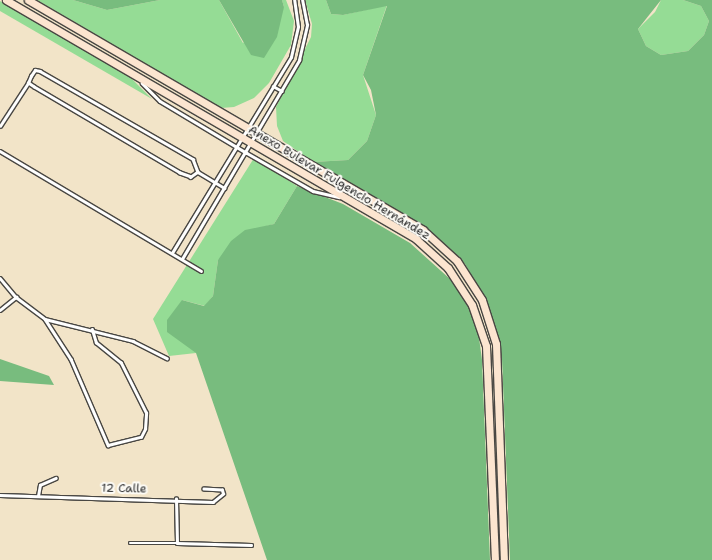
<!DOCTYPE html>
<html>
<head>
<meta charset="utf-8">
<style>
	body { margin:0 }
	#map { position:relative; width:712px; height:560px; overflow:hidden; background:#f2e4c8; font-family:"Shantell Sans",sans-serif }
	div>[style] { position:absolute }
	.green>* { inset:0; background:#95dc95 }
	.forest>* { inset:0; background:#78bc7e }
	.roads { filter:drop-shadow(1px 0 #494743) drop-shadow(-1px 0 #494743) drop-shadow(0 1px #494743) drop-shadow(0 -1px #494743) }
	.lane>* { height:2.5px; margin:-1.25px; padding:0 1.25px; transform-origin:1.25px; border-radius:1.25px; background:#fff }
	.secondary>* { height:7px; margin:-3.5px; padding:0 3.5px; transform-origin:3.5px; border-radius:3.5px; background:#fce5d0 }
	span { translate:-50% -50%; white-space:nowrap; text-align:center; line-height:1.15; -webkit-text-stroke:4px #fdfcf7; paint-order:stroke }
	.street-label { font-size:12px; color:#2b2b2b }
</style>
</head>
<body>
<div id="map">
	<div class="green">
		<i style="clip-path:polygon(37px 0,73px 0,107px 10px,160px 0,219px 0,243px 43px,284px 7px,282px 0,286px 0,294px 21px,291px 45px,269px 83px,254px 98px,234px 107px,221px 108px)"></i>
		<i style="clip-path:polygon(305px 0,326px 0,331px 14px,343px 15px,387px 5px,363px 75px,376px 115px,367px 141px,348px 160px,313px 162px,283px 141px,277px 126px,276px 107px,311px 37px,312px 24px)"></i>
		<i style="clip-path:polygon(661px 0,683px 0,701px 6px,709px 21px,704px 35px,688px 51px,661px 55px,646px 46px,638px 29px,655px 12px)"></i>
		<i style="clip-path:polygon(0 1px,131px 78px,152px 99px,0 11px)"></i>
		<i style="clip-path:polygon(254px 158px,297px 186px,274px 224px,263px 227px,218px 260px,213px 296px,205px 306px,182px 300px,196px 353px,169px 356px,153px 319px)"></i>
	</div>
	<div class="forest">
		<i style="clip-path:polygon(73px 0,160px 0,107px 10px)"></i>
		<i style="clip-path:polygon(219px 0,282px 0,284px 7px,277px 37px,264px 58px,251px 55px)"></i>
		<i style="clip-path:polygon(326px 0,661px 0,638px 29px,646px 46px,661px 55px,688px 51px,704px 35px,709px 21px,701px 6px,683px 0,712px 0,712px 560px,510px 560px,502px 359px,485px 299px,465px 264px,428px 230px,313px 162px,348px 160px,367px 141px,376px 115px,371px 90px,363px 75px,387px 6px,343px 15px,331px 14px)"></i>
		<i style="clip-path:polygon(297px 186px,343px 204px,410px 243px,450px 279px,467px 302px,478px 330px,482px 360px,490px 560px,267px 560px,196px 353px,167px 332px,167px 320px,182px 300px,204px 306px,213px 296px,218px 260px,231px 241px,245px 230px,274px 224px)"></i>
		<i style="clip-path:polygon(0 359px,49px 376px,54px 385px,0 381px)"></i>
	</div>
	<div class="roads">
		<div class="lane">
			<i style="left:142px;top:83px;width:25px;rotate:45deg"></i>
			<i style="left:160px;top:101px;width:101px;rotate:30.9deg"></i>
			<i style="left:247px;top:153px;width:76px;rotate:29.9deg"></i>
			<i style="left:313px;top:191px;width:27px;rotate:13deg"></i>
			<i style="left:273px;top:86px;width:10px;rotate:29deg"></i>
			<i style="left:0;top:126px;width:51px;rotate:-56.9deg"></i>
			<i style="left:0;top:151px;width:234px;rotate:30.8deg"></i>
			<i style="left:198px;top:172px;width:9px;rotate:144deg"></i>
			<i style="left:191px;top:177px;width:12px;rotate:-160deg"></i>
			<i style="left:180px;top:173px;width:169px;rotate:-149.5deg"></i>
			<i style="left:34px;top:87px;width:7px;rotate:-146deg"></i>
			<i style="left:28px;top:83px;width:8px;rotate:-67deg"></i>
			<i style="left:31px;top:76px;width:7px;rotate:-56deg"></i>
			<i style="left:35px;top:70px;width:5px;rotate:11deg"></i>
			<i style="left:40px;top:71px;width:177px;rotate:29.9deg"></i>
			<i style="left:193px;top:159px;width:14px;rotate:69deg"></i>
			<i style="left:198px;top:172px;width:31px;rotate:31deg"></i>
			<i style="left:172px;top:253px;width:229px;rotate:-58.7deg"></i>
			<i style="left:291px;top:57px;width:31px;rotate:-77deg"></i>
			<i style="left:298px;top:27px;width:27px;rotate:-98deg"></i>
			<i style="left:182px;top:259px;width:231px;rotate:-59.5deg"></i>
			<i style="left:299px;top:60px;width:36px;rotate:-77deg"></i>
			<i style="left:307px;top:25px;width:25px;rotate:-101deg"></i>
			<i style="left:0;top:278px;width:25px;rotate:50deg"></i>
			<i style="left:16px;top:297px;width:36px;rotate:37deg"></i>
			<i style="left:45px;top:319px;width:91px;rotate:14deg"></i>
			<i style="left:133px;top:341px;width:38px;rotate:27deg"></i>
			<i style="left:0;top:310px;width:21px;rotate:-39deg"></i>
			<i style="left:45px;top:319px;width:48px;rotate:57deg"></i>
			<i style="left:71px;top:359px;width:94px;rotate:66.7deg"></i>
			<i style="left:108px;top:445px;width:34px;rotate:-14deg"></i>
			<i style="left:141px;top:437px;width:9px;rotate:-63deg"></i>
			<i style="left:145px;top:429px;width:16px;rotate:-86deg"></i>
			<i style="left:146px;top:413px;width:56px;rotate:-116.6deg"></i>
			<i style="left:121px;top:363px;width:32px;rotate:-141deg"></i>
			<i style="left:96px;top:343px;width:14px;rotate:-107deg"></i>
			<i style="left:0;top:495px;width:213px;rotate:1.9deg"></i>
			<i style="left:213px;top:502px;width:13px;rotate:-39deg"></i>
			<i style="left:223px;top:494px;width:4px;rotate:-104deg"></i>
			<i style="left:222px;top:490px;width:18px;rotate:-177deg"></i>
			<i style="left:38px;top:496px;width:11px;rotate:-80deg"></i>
			<i style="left:40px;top:485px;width:17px;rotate:-24deg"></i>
			<i style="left:130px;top:543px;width:47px"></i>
			<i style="left:177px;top:543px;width:44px;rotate:-91.3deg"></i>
			<i style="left:177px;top:543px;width:74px;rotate:1.5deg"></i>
		</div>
		<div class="secondary">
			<i style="left:6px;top:0;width:475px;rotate:30.2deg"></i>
			<i style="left:416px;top:239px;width:43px;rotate:42.2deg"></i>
			<i style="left:448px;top:268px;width:44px;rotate:57deg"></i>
			<i style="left:472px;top:305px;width:43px;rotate:71.1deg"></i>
			<i style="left:486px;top:346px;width:214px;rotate:87.6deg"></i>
			<i style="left:28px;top:0;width:457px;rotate:30.2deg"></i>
			<i style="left:423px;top:230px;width:46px;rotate:42.4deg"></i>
			<i style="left:457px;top:261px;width:46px;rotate:57.3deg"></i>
			<i style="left:482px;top:300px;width:46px;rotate:72.3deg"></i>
			<i style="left:496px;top:344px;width:216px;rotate:87.9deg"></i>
		</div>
	</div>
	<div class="street-label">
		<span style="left:339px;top:183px;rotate:31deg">Anexo Bulevar Fulgencio Hernández</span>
		<span style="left:124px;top:489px;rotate:1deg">12 Calle</span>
	</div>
</div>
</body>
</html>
